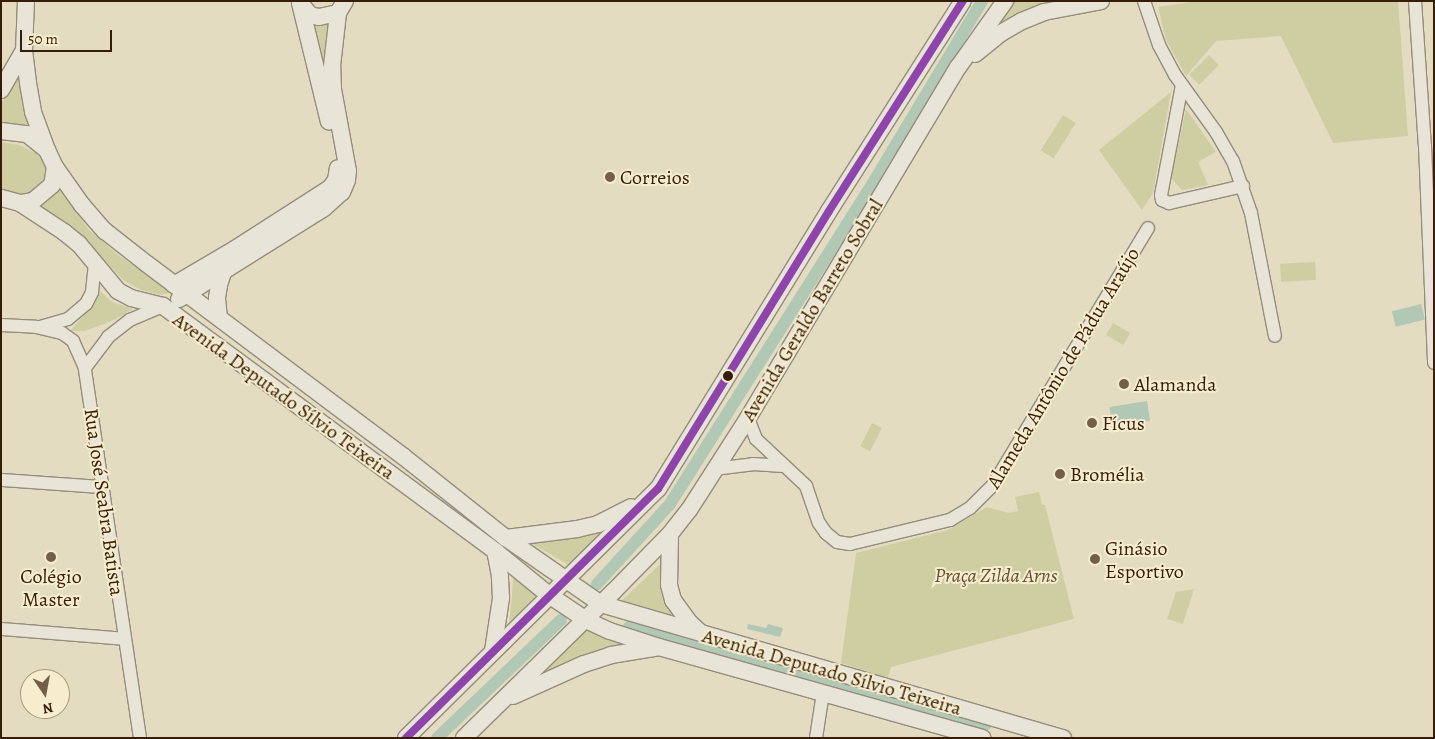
<!DOCTYPE html>
<html>
<head>
<meta charset="utf-8">
<style>
	body { margin:0 }
	#map { position:relative; width:1435px; height:739px; overflow:hidden; background:#e3dcc1; font-family:Alegreya,serif }
	div>[style] { position:absolute }
	.green>* { inset:0; background:#cfcea2; transform-origin:0 0 }
	.water>* { inset:0; background:#b1c8b4; transform-origin:0 0 }
	.canal>* { height:12px; margin:-6px; padding:0 6px; transform-origin:6px; border-radius:6px; background:#b1c8b4 }
	.roads { filter:drop-shadow(1px 0 #958d7c) drop-shadow(-1px 0 #958d7c) drop-shadow(0 1px #958d7c) drop-shadow(0 -1px #958d7c) }
	.street>* { height:12px; margin:-6px; padding:0 6px; transform-origin:6px; border-radius:6px; background:#e8e4d7 }
	.secondary>* { height:16px; margin:-8px; padding:0 8px; transform-origin:8px; border-radius:8px; background:#e8e4d7 }
	.bus-1>* { height:8px; margin:-4px; padding:0 4px; transform-origin:4px; border-radius:4px; background:#8e44ad }
	.dots>* { width:14px; height:14px; translate:-50% -50%; box-sizing:border-box; border:2px solid #f6edce; border-radius:50% }
	span { translate:-50% -50%; white-space:nowrap; text-align:center; line-height:1.15; -webkit-text-stroke:4px #f6edce; paint-order:stroke }
	.poi-label { font-size:20px; color:#371c08 }
	.left { translate:0 -50%; text-align:left }
	.street-label { font-size:20px; color:#371c08 }
	.park-label { font-size:20px; color:#604e2f; font-style:italic }
	.frame { position:absolute; inset:0; border:2px solid #371c08; pointer-events:none }
	.north { position:absolute; left:20px; top:669px; width:50px; height:50px; box-sizing:border-box; background:#f6edce; border:1px solid #aa997f; border-radius:50%; rotate:168deg; font-size:14px; font-weight:700; line-height:20px; text-align:center; color:#371c08 }
	.north::after { content:''; display:block; margin:auto; width:18px; height:22px; background:#735f49; clip-path:polygon(50% 0,100% 100%,50% 72%,0 100%) }
	.scale { position:absolute; left:20px; top:30px; width:92px; height:22px; box-sizing:border-box; border:2px solid #371c08; border-top:0; padding-left:6px; font-size:15px; line-height:18px; white-space:nowrap; color:#371c08; -webkit-text-stroke:4px #f6edce; paint-order:stroke }
</style>
</head>
<body>
<div id="map">
	<div class="green">
		<i style="clip-path:polygon(1012px 1px,1080px 1px,994px 29px)"></i>
		<i style="clip-path:polygon(1198px 1px,1398px 1px,1408px 136px,1333px 143px,1281px 36px,1216px 41px,1186px 76px,1166px 40px,1158px 7px)"></i>
		<i style="clip-path:polygon(307px 22px,330px 22px,328px 73px)"></i>
		<i style="left:1209px;top:55px;width:14px;height:28px;rotate:45deg"></i>
		<i style="clip-path:polygon(22px 74px,32px 133px,1px 126px,1px 103px)"></i>
		<i style="clip-path:polygon(1171px 92px,1153px 193px,1142px 210px,1099px 150px)"></i>
		<i style="clip-path:polygon(1186px 109px,1216px 152px,1198px 162px,1208px 185px,1182px 190px,1171px 178px)"></i>
		<i style="left:1063px;top:115px;width:15px;height:42px;rotate:32deg"></i>
		<i style="clip-path:polygon(1px 142px,19px 145px,36px 153px,47px 167px,48px 179px,29px 198px,1px 192px)"></i>
		<i style="clip-path:polygon(58px 186px,89px 230px,118px 255px,173px 292px,160px 295px,141px 290px,123px 280px,84px 238px,35px 207px)"></i>
		<i style="left:1315px;top:262px;width:18px;height:35px;rotate:87deg"></i>
		<i style="clip-path:polygon(98px 289px,112px 302px,133px 309px,114px 320px,85px 331px,70px 331px,92px 306px)"></i>
		<i style="left:1113px;top:323px;width:20px;height:14px;rotate:30deg"></i>
		<i style="left:872px;top:423px;width:11px;height:26px;rotate:27deg"></i>
		<i style="clip-path:polygon(1039px 492px,1042px 505px,1045px 505px,1074px 619px,891px 667px,888px 678px,841px 663px,856px 553px,948px 530px,987px 507px,1009px 513px,1018px 511px,1015px 497px)"></i>
		<i style="clip-path:polygon(606px 529px,569px 565px,527px 541px)"></i>
		<i style="clip-path:polygon(672px 553px,674px 582px,693px 627px,617px 605px)"></i>
		<i style="clip-path:polygon(514px 570px,541px 595px,509px 628px)"></i>
		<i style="clip-path:polygon(1194px 589px,1183px 624px,1167px 619px,1176px 592px)"></i>
		<i style="clip-path:polygon(587px 625px,638px 649px,534px 679px)"></i>
	</div>
	<div class="water">
		<i style="left:1421px;top:304px;width:16px;height:30px;rotate:76deg"></i>
		<i style="left:1147px;top:401px;width:20px;height:38px;rotate:81deg"></i>
		<i style="clip-path:polygon(748px 624px,766px 628px,768px 624px,783px 628px,780px 637px,747px 629px)"></i>
	</div>
	<div class="canal">
		<i style="left:597px;top:584px;width:108px;rotate:-47.6deg"></i>
		<i style="left:670px;top:504px;width:370px;rotate:-57.7deg"></i>
		<i style="left:868px;top:191px;width:222px;rotate:-59deg"></i>
		<i style="left:629px;top:627px;width:370px;rotate:15.2deg"></i>
		<i style="left:437px;top:738px;width:171px;rotate:-43.6deg"></i>
	</div>
	<div class="roads">
		<div class="street">
			<i style="left:1144px;top:1px;width:46px;rotate:71.2deg"></i>
			<i style="left:1159px;top:45px;width:34px;rotate:62deg"></i>
			<i style="left:1175px;top:75px;width:70px;rotate:54.3deg"></i>
			<i style="left:1216px;top:132px;width:34px;rotate:60deg"></i>
			<i style="left:1233px;top:161px;width:55px;rotate:70.9deg"></i>
			<i style="left:1251px;top:213px;width:125px;rotate:79deg"></i>
			<i style="left:1415px;top:1px;width:145px;rotate:86.1deg"></i>
			<i style="left:1425px;top:146px;width:217px;rotate:87.6deg"></i>
			<i style="left:1182px;top:85px;width:112px;rotate:100.8deg"></i>
			<i style="left:1161px;top:195px;width:5px;rotate:79deg"></i>
			<i style="left:1162px;top:200px;width:8px;rotate:23deg"></i>
			<i style="left:1169px;top:203px;width:76px;rotate:-12.9deg"></i>
			<i style="left:1px;top:325px;width:35px;rotate:3deg"></i>
			<i style="left:36px;top:327px;width:27px;rotate:13deg"></i>
			<i style="left:62px;top:333px;width:14px;rotate:36deg"></i>
			<i style="left:73px;top:341px;width:30px;rotate:66deg"></i>
			<i style="left:40px;top:327px;width:29px;rotate:-16deg"></i>
			<i style="left:68px;top:319px;width:23px;rotate:-40deg"></i>
			<i style="left:86px;top:304px;width:13px;rotate:-63deg"></i>
			<i style="left:92px;top:292px;width:29px;rotate:-84deg"></i>
			<i style="left:748px;top:418px;width:22px;rotate:69deg"></i>
			<i style="left:756px;top:439px;width:69px;rotate:43.2deg"></i>
			<i style="left:806px;top:486px;width:39px;rotate:71deg"></i>
			<i style="left:819px;top:523px;width:12px;rotate:55deg"></i>
			<i style="left:826px;top:533px;width:14px;rotate:39deg"></i>
			<i style="left:837px;top:542px;width:13px;rotate:9deg"></i>
			<i style="left:850px;top:544px;width:103px;rotate:-13.5deg"></i>
			<i style="left:950px;top:520px;width:23px;rotate:-31deg"></i>
			<i style="left:970px;top:508px;width:33px;rotate:-45deg"></i>
			<i style="left:993px;top:485px;width:300px;rotate:-58.9deg"></i>
			<i style="left:714px;top:469px;width:39px;rotate:-7deg"></i>
			<i style="left:753px;top:464px;width:30px;rotate:4deg"></i>
			<i style="left:1px;top:480px;width:101px;rotate:4deg"></i>
			<i style="left:1px;top:629px;width:123px;rotate:4.6deg"></i>
			<i style="left:140px;top:738px;width:374px;rotate:-98.5deg"></i>
			<i style="left:85px;top:368px;width:39px;rotate:-53deg"></i>
			<i style="left:108px;top:337px;width:28px;rotate:-38deg"></i>
			<i style="left:130px;top:320px;width:36px;rotate:-23deg"></i>
			<i style="left:816px;top:738px;width:46px;rotate:-81.2deg"></i>
		</div>
		<div class="secondary">
			<i style="left:26px;top:1px;width:49px;rotate:92.3deg"></i>
			<i style="left:24px;top:50px;width:33px;rotate:83deg"></i>
			<i style="left:28px;top:83px;width:29px;rotate:80deg"></i>
			<i style="left:33px;top:112px;width:40px;rotate:69.8deg"></i>
			<i style="left:300px;top:3px;width:122px;rotate:76.3deg"></i>
			<i style="left:300px;top:3px;width:16px;rotate:50deg"></i>
			<i style="left:310px;top:15px;width:9px;rotate:13deg"></i>
			<i style="left:319px;top:17px;width:19px;rotate:-12deg"></i>
			<i style="left:338px;top:13px;width:14px;rotate:-60deg"></i>
			<i style="left:975px;top:54px;width:33px;rotate:-39deg"></i>
			<i style="left:1001px;top:33px;width:24px;rotate:-30deg"></i>
			<i style="left:1022px;top:21px;width:24px;rotate:-22deg"></i>
			<i style="left:1044px;top:12px;width:58px;rotate:-10.9deg"></i>
			<i style="left:1px;top:90px;width:46px;rotate:-60.1deg"></i>
			<i style="left:1px;top:131px;width:26px;rotate:7deg"></i>
			<i style="left:27px;top:134px;width:26px;rotate:39deg"></i>
			<i style="left:47px;top:150px;width:19px;rotate:65deg"></i>
			<i style="left:55px;top:167px;width:18px;rotate:99deg"></i>
			<i style="left:52px;top:185px;width:25px;rotate:140deg"></i>
			<i style="left:33px;top:201px;width:13px;rotate:171deg"></i>
			<i style="left:20px;top:203px;width:20px;rotate:-165deg"></i>
			<i style="left:55px;top:167px;width:47px;rotate:54.6deg"></i>
			<i style="left:82px;top:205px;width:35px;rotate:49deg"></i>
			<i style="left:105px;top:231px;width:53px;rotate:38.2deg"></i>
			<i style="left:147px;top:264px;width:321px;rotate:36.9deg"></i>
			<i style="left:404px;top:457px;width:130px;rotate:38.5deg"></i>
			<i style="left:506px;top:538px;width:116px;rotate:34.8deg"></i>
			<i style="left:601px;top:604px;width:481px;rotate:16.2deg"></i>
			<i style="left:20px;top:203px;width:53px;rotate:33.4deg"></i>
			<i style="left:64px;top:232px;width:19px;rotate:39deg"></i>
			<i style="left:79px;top:244px;width:61px;rotate:50.3deg"></i>
			<i style="left:118px;top:291px;width:15px;rotate:28deg"></i>
			<i style="left:131px;top:298px;width:33px;rotate:14deg"></i>
			<i style="left:163px;top:306px;width:413px;rotate:36.4deg"></i>
			<i style="left:495px;top:551px;width:70px;rotate:39.2deg"></i>
			<i style="left:549px;top:595px;width:45px;rotate:34deg"></i>
			<i style="left:586px;top:620px;width:26px;rotate:25deg"></i>
			<i style="left:610px;top:631px;width:52px;rotate:18.1deg"></i>
			<i style="left:659px;top:647px;width:336px;rotate:15.7deg"></i>
			<i style="left:174px;top:285px;width:71px;rotate:-30.5deg"></i>
			<i style="left:235px;top:249px;width:113px;rotate:-32.7deg"></i>
			<i style="left:330px;top:188px;width:10px;rotate:-53deg"></i>
			<i style="left:336px;top:180px;width:12px;rotate:-81deg"></i>
			<i style="left:179px;top:299px;width:171px;rotate:-32.1deg"></i>
			<i style="left:324px;top:208px;width:24px;rotate:-42deg"></i>
			<i style="left:342px;top:192px;width:13px;rotate:-67deg"></i>
			<i style="left:347px;top:180px;width:9px;rotate:-84deg"></i>
			<i style="left:348px;top:171px;width:83px;rotate:-100.4deg"></i>
			<i style="left:333px;top:89px;width:23px;rotate:-92deg"></i>
			<i style="left:332px;top:66px;width:53px;rotate:-83.5deg"></i>
			<i style="left:219px;top:318px;width:20px;rotate:-96deg"></i>
			<i style="left:217px;top:298px;width:13px;rotate:-81deg"></i>
			<i style="left:219px;top:285px;width:16px;rotate:-72deg"></i>
			<i style="left:670px;top:534px;width:51px;rotate:91.1deg"></i>
			<i style="left:669px;top:585px;width:16px;rotate:75deg"></i>
			<i style="left:673px;top:600px;width:26px;rotate:54deg"></i>
			<i style="left:688px;top:621px;width:18px;rotate:43deg"></i>
			<i style="left:506px;top:538px;width:72px;rotate:-7.2deg"></i>
			<i style="left:577px;top:529px;width:22px;rotate:-13deg"></i>
			<i style="left:598px;top:524px;width:37px;rotate:-27deg"></i>
			<i style="left:493px;top:651px;width:54px;rotate:-81.4deg"></i>
			<i style="left:501px;top:598px;width:22px;rotate:-93deg"></i>
			<i style="left:500px;top:576px;width:25px;rotate:-101deg"></i>
			<i style="left:513px;top:696px;width:78px;rotate:-24.3deg"></i>
			<i style="left:584px;top:664px;width:28px;rotate:-18deg"></i>
			<i style="left:611px;top:655px;width:45px;rotate:-9deg"></i>
			<i style="left:406px;top:738px;width:354px;rotate:-44.7deg"></i>
			<i style="left:658px;top:489px;width:326px;rotate:-58.4deg"></i>
			<i style="left:829px;top:211px;width:249px;rotate:-57.5deg"></i>
			<i style="left:464px;top:738px;width:210px;rotate:-44.4deg"></i>
			<i style="left:614px;top:591px;width:80px;rotate:-45.5deg"></i>
			<i style="left:670px;top:534px;width:31px;rotate:-52deg"></i>
			<i style="left:689px;top:510px;width:109px;rotate:-57.3deg"></i>
			<i style="left:748px;top:418px;width:410px;rotate:-59.1deg"></i>
			<i style="left:959px;top:66px;width:80px;rotate:-54.7deg"></i>
		</div>
	</div>
	<div class="bus-1">
		<i style="left:406px;top:738px;width:354px;rotate:-44.7deg"></i>
		<i style="left:658px;top:489px;width:326px;rotate:-58.4deg"></i>
		<i style="left:829px;top:211px;width:249px;rotate:-57.5deg"></i>
	</div>
	<div class="dots">
		<i style="left:610px;top:177px;background:#735f49"></i>
		<i style="left:728px;top:376px;background:#371c08"></i>
		<i style="left:1124px;top:384px;background:#735f49"></i>
		<i style="left:1092px;top:423px;background:#735f49"></i>
		<i style="left:1060px;top:474px;background:#735f49"></i>
		<i style="left:51px;top:557px;background:#735f49"></i>
		<i style="left:1095px;top:559px;background:#735f49"></i>
	</div>
	<div class="poi-label">
		<span class="left" style="left:620px;top:177px">Correios</span>
		<span class="left" style="left:1134px;top:384px">Alamanda</span>
		<span class="left" style="left:1102px;top:423px">Fícus</span>
		<span class="left" style="left:1070px;top:474px">Bromélia</span>
		<span class="left" style="left:1105px;top:560px">Ginásio<br>Esportivo</span>
		<span style="left:51px;top:588px">Colégio<br>Master</span>
	</div>
	<div class="street-label">
		<span style="left:812px;top:310px;rotate:-59deg">Avenida Geraldo Barreto Sobral</span>
		<span style="left:1063px;top:368px;rotate:-59deg">Alameda Antônio de Pádua Araújo</span>
		<span style="left:284px;top:396px;rotate:36deg">Avenida Deputado Sílvio Teixeira</span>
		<span style="left:104px;top:502px;rotate:82deg">Rua José Seabra Batista</span>
		<span style="left:832px;top:672px;rotate:16deg">Avenida Deputado Sílvio Teixeira</span>
	</div>
	<div class="park-label">
		<span style="left:996px;top:575px">Praça Zilda Arns</span>
	</div>
	<div class="frame"></div>
	<div class="north">N</div>
	<div class="scale">50 m</div>
</div>
</body>
</html>
